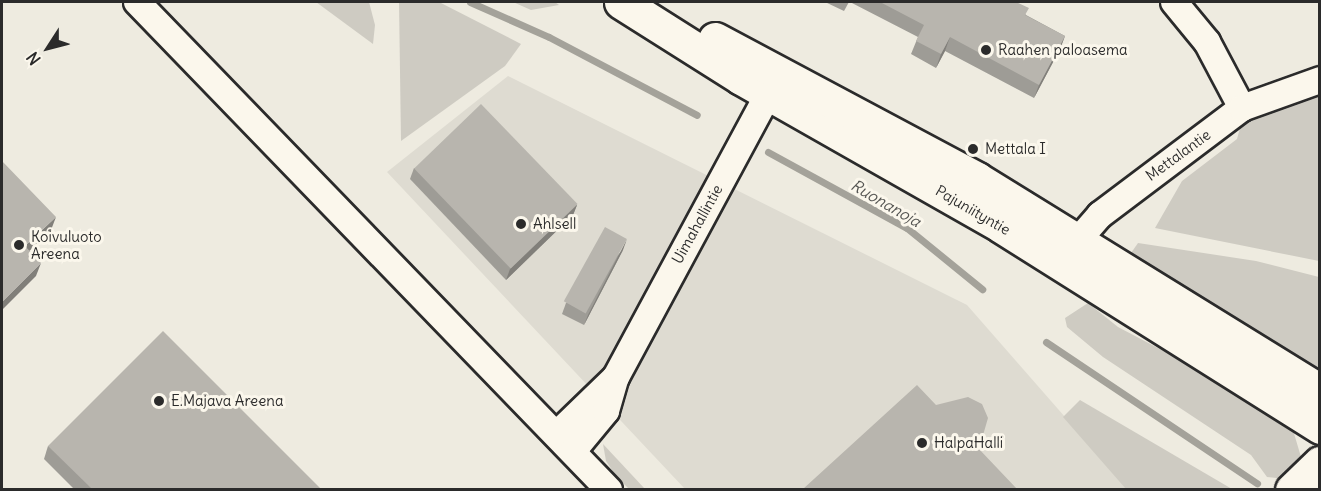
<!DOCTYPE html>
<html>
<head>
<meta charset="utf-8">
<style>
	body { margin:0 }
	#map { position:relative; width:1321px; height:491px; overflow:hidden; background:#eeebe0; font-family:Delius,sans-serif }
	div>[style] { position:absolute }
	.built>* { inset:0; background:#dedbd1 }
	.green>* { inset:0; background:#cecbc2 }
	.stream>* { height:7px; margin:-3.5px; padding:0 3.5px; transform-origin:3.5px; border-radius:3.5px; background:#a4a29a }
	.roads { filter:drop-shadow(2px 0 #2b2b2b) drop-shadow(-2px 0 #2b2b2b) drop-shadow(0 2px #2b2b2b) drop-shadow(0 -2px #2b2b2b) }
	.street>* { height:26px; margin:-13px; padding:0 13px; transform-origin:13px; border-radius:13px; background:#fbf7ec }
	.secondary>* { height:33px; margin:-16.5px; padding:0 16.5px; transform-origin:16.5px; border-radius:16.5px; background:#fbf7ec }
	.wall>* { inset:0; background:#9e9c96 }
	.shaded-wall>* { inset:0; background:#817f7a }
	.building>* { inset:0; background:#b8b5ae; transform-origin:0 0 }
	.dots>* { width:16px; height:16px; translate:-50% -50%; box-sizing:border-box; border:3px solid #fbf7ec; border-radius:50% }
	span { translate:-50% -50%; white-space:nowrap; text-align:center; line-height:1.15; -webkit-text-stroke:6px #fbf7ec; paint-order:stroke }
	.poi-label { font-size:15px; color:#2b2b2b }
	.left { translate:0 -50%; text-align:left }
	.street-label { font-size:15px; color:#2b2b2b }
	.water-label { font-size:16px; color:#555552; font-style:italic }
	.frame { position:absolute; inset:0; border:3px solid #2b2b2b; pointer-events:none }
	.north { position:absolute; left:18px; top:18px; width:60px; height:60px; -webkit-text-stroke:4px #fbf7ec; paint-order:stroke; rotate:234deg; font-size:16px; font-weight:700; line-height:24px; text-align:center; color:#2b2b2b }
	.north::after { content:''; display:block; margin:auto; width:21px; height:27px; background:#2b2b2b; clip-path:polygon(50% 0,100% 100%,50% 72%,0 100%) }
</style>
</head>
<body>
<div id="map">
	<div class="built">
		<i style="clip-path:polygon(508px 76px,967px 305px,1128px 489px,685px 489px,387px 172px)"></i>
	</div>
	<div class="green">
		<i style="clip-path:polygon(316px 2px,369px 2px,375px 25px,373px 44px)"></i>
		<i style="clip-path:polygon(399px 2px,439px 2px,521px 44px,505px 66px,401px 141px)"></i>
		<i style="clip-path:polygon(513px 2px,555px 2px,559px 5px,531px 10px)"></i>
		<i style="clip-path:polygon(1319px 92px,1319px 261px,1155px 228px,1182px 181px,1237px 139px,1243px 117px)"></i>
		<i style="clip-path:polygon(1138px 243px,1256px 261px,1319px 277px,1319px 370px,1145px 264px,1131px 253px)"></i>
		<i style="clip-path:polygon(1088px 303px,1118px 327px,1175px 357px,1199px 363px,1293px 430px,1301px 457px,1285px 479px,1267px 477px,1251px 455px,1103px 357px,1067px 327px,1065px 318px)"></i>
		<i style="clip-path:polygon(1080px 400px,1232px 489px,1126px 489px,1063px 417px)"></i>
		<i style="clip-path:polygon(603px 444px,645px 489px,629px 489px,616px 476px,606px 461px)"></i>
	</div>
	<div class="stream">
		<i style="left:470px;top:2px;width:86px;rotate:23.9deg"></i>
		<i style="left:549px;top:37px;width:167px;rotate:27.8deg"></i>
		<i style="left:768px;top:152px;width:158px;rotate:28.7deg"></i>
		<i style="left:907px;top:228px;width:97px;rotate:39.1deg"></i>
		<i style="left:1046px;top:342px;width:254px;rotate:33.8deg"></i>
	</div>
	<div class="roads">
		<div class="street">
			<i style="left:137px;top:2px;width:679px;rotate:45.95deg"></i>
			<i style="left:1174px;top:2px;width:52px;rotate:50.5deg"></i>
			<i style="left:1207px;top:42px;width:75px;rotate:62.1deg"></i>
			<i style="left:1066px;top:254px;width:52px;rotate:-48.9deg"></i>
			<i style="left:1100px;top:215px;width:178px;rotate:-37deg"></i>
			<i style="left:1242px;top:108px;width:83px;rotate:-19.7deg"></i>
			<i style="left:557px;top:434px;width:82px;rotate:-44deg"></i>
			<i style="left:573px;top:451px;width:52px;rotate:-50.5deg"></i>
			<i style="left:606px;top:411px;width:35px;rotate:-74deg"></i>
			<i style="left:616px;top:377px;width:340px;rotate:-61.7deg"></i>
		</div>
		<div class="secondary">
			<i style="left:621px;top:2px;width:142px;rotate:32.3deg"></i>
			<i style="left:741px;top:78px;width:299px;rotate:29.6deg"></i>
			<i style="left:1001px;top:226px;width:377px;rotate:32.2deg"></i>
			<i style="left:715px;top:39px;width:297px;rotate:28.1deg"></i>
			<i style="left:977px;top:179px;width:403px;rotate:31.7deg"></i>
			<i style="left:1292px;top:490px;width:39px;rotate:-44deg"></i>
		</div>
	</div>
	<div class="wall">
		<i style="clip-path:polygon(825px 2px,849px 2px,844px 11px)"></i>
		<i style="clip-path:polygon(850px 2px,1016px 2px,1026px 15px,1065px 36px,1060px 49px,1034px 98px,945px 51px,936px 68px,911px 54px,918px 37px)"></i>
		<i style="clip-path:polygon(414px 168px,577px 205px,573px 215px,506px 280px,410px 179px)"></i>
		<i style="clip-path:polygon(623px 250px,584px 325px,562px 314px,566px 303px)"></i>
		<i style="clip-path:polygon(48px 446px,320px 489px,74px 489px,44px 459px)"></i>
	</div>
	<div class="shaded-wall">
		<i style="clip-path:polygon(1065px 36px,1060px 49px,1034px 98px,1039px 85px)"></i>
		<i style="clip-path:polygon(950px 37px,945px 51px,936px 68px,941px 54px)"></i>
		<i style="clip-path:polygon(577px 205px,573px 215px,506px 280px,510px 269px)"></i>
		<i style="clip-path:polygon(56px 217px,51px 230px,21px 259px,25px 246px)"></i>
		<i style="clip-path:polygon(627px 239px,623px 250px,584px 325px,588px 315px)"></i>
		<i style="clip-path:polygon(41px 263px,36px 276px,2px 310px,2px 302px)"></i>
	</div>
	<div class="building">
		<i style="clip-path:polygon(880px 2px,1016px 2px,1029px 8px,1025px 15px,1065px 36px,1039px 85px,950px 37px,941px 54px,916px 41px,924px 25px)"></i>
		<i style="left:481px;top:104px;width:139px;height:93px;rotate:46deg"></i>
		<i style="clip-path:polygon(2px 161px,56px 217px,25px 246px,41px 263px,2px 302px)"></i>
		<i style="left:605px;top:227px;width:25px;height:85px;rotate:29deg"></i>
		<i style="clip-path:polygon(163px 331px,320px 488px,319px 489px,92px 489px,48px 446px)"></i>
		<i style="clip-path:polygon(917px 385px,936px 405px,968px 397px,982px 404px,988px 418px,979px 449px,1017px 489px,803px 489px)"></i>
	</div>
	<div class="dots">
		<i style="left:986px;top:50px;background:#2b2b2b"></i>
		<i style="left:973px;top:149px;background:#2b2b2b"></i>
		<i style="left:521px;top:224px;background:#2b2b2b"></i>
		<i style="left:19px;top:245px;background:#2b2b2b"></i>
		<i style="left:159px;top:401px;background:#2b2b2b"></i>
		<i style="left:922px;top:443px;background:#2b2b2b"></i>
	</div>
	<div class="poi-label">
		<span class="left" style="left:998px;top:50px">Raahen paloasema</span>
		<span class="left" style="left:985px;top:149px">Mettala I</span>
		<span class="left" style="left:533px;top:224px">Ahlsell</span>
		<span class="left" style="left:31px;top:245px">Koivuluoto<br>Areena</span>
		<span class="left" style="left:171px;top:401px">E.Majava Areena</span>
		<span class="left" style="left:934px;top:443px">HalpaHalli</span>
	</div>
	<div class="street-label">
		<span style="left:1178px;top:155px;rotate:-36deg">Mettalantie</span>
		<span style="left:973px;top:210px;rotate:30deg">Pajuniityntie</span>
		<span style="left:697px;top:224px;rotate:-61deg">Uimahallintie</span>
	</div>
	<div class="water-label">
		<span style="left:886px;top:203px;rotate:30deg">Ruonanoja</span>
	</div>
	<div class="frame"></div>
	<div class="north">N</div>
</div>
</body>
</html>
